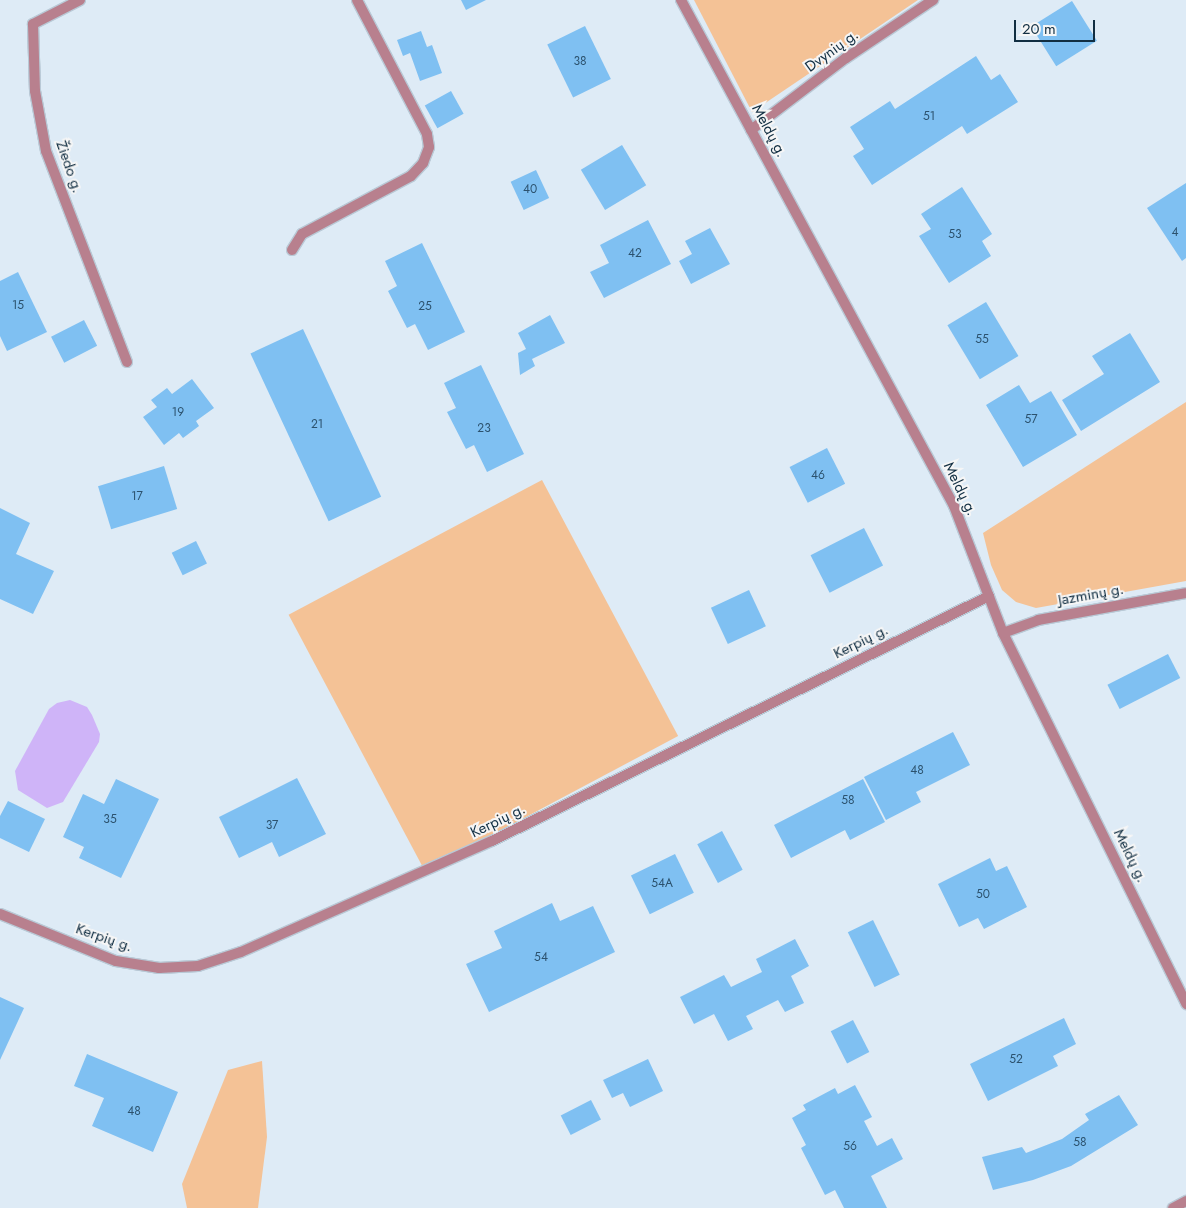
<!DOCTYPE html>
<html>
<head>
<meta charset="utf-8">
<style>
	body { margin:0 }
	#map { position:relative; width:1186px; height:1208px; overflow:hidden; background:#deebf6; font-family:Jost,sans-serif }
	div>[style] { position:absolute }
	.green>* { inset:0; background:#f4c296; transform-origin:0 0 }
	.water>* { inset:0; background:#cfb4f8 }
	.building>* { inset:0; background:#7fc0f2; transform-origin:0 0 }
	.roads { filter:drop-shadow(1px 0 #b9c9d6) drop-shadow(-1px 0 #b9c9d6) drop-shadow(0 1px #b9c9d6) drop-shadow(0 -1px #b9c9d6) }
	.minor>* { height:10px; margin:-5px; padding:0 5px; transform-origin:5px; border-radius:5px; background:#b8808e }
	span { translate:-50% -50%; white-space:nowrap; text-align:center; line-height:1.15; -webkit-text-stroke:4px #f6f6f6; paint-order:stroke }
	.number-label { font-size:12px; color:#2c526e }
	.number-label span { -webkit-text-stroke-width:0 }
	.street-label { font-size:15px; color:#112e42 }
	.scale { position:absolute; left:1014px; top:20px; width:81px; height:22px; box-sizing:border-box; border:2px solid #112e42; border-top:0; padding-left:6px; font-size:15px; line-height:18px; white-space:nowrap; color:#112e42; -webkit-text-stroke:4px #f6f6f6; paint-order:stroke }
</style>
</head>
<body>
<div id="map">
	<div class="green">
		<i style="clip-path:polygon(694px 0,918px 0,752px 112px)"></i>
		<i style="clip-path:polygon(1186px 402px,1186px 581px,1036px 608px,1016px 602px,1002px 590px,991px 565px,983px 533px)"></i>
		<i style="left:542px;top:480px;width:290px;height:287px;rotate:62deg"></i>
		<i style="clip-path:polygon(262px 1061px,267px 1137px,258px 1208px,187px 1208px,182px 1184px,228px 1070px)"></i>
	</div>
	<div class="water">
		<i style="clip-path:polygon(70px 700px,87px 707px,92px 715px,100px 734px,99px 742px,63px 802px,47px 808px,18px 790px,15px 771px,49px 709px,57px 703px)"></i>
	</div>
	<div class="building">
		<i style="clip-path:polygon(461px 0,486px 0,466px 10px)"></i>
		<i style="left:1072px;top:1px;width:47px;height:48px;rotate:58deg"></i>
		<i style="left:585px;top:26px;width:59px;height:42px;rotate:64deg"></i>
		<i style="clip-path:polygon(421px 31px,427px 47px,432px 45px,442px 73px,420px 81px,410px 53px,403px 56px,397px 40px)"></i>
		<i style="clip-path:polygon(976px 56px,991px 80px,1000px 74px,1018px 102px,967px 134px,962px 126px,872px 185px,853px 156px,864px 149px,850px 127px,890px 101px,895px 109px)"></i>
		<i style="left:451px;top:91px;width:26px;height:30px;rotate:61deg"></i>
		<i style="left:622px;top:145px;width:47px;height:48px;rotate:59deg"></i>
		<i style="left:536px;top:170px;width:31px;height:28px;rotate:65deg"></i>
		<i style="clip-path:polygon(1186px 183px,1186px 258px,1182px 261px,1147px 208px)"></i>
		<i style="clip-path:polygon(962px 187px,992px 234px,982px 241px,991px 256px,949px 283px,919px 236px,931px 229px,921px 214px)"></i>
		<i style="clip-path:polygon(648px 220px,671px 264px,604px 298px,590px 272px,609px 263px,600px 245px)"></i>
		<i style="clip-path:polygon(710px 228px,730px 264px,691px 284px,679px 261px,692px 254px,685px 241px)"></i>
		<i style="clip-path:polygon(422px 243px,465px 332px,428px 350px,415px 324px,407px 328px,388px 291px,397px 286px,385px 261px)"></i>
		<i style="clip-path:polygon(18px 272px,47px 332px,7px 351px,0 336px,0 281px)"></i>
		<i style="left:986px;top:302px;width:63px;height:45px;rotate:59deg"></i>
		<i style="clip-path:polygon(550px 315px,565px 343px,532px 359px,535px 366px,520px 375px,518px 353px,526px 349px,518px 333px)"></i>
		<i style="left:84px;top:320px;width:29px;height:37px;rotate:63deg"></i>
		<i style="left:303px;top:329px;width:185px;height:58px;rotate:65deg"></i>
		<i style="clip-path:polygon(1130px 333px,1160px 382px,1081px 431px,1062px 400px,1104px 374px,1092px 356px)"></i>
		<i style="clip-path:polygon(481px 365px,524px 454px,487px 472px,474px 445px,466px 449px,447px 412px,456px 408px,444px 383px)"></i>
		<i style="clip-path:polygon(192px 379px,214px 408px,196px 421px,199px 426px,183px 438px,179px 433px,164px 445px,143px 417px,157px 407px,151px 400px,167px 388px,172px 394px)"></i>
		<i style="clip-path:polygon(1019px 385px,1030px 403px,1051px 391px,1077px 435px,1023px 467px,986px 405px)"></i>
		<i style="left:827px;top:448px;width:40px;height:42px;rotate:63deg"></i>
		<i style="left:164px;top:466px;width:45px;height:69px;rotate:73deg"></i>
		<i style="clip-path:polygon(0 508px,30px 523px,16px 554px,54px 571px,33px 614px,0 599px)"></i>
		<i style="left:864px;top:528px;width:42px;height:60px;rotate:63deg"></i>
		<i style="left:196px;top:541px;width:25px;height:27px;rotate:64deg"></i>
		<i style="left:749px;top:590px;width:40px;height:42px;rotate:65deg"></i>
		<i style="left:1168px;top:654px;width:27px;height:68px;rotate:63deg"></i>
		<i style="clip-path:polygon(953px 732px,970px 765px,916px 792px,921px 802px,886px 820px,864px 777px)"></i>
		<i style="clip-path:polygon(297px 778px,326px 834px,279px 857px,272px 842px,239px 858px,219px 817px)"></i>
		<i style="clip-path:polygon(116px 779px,159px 799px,121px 878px,79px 858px,84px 847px,63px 837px,83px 794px,104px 804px)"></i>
		<i style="clip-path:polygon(863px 779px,885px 822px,850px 840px,845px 830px,791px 858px,774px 825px)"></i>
		<i style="clip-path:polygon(8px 801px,45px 819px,29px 852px,0 838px,0 816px)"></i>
		<i style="left:722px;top:831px;width:44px;height:28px;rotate:62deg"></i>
		<i style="left:675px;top:854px;width:43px;height:49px;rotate:64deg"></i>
		<i style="clip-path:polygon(990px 858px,996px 871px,1007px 866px,1027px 907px,984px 929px,978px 918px,959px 927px,938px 884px)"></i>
		<i style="clip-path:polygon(552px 903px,560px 921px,593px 906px,615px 952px,489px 1012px,466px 964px,502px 948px,494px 931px)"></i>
		<i style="left:873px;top:920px;width:61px;height:28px;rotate:64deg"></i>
		<i style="clip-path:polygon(795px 939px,809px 966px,791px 976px,804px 1003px,785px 1012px,778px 1000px,746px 1016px,753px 1029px,728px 1041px,714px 1014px,694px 1024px,680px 997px,724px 975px,731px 987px,762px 972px,756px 959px)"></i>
		<i style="clip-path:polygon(0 997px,24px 1008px,0 1060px)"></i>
		<i style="clip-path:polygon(1064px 1018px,1076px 1044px,1053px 1056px,1058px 1066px,988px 1101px,970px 1064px)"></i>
		<i style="left:853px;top:1020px;width:36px;height:25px;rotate:63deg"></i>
		<i style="clip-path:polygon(87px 1054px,178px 1092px,153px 1152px,92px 1126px,104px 1098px,74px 1086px)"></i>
		<i style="clip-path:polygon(648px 1059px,663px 1091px,630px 1107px,623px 1093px,612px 1098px,603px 1080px)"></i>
		<i style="clip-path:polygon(855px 1085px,872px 1117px,864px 1121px,877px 1146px,892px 1138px,903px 1159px,871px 1176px,887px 1208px,844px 1208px,835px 1190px,825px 1195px,801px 1148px,806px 1145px,792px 1118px,806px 1110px,803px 1105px,835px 1088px,838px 1094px)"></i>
		<i style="clip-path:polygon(1119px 1095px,1138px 1125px,1071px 1166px,1033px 1180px,993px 1190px,982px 1157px,1022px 1147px,1026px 1153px,1062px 1139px,1089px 1120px,1085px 1114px)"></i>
		<i style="left:591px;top:1100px;width:22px;height:34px;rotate:63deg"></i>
	</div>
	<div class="roads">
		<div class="minor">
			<i style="left:80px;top:0;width:53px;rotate:152.9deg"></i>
			<i style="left:33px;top:24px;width:67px;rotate:88.3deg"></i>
			<i style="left:35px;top:91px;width:61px;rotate:79.6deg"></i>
			<i style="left:46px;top:151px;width:226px;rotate:69deg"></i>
			<i style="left:681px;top:0;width:575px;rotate:61.65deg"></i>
			<i style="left:954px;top:506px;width:136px;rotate:68.9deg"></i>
			<i style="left:1003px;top:633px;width:414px;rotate:63.7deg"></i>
			<i style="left:751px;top:130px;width:119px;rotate:-37.2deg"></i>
			<i style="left:846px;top:58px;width:105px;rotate:-33.7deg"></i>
			<i style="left:292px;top:250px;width:19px;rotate:-58deg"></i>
			<i style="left:302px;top:234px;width:123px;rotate:-28deg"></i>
			<i style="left:411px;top:176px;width:18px;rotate:-47deg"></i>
			<i style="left:423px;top:163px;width:17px;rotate:-69deg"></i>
			<i style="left:429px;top:147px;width:13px;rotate:-99deg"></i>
			<i style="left:427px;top:134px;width:151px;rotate:-117.6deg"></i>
			<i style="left:1003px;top:633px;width:37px;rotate:-20deg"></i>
			<i style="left:1038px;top:620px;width:150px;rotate:-10.3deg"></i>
			<i style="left:0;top:914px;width:125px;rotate:22.1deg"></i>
			<i style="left:116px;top:961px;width:44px;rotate:9.2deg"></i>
			<i style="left:159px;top:968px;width:39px;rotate:-3deg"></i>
			<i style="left:198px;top:966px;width:45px;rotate:-18deg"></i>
			<i style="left:241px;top:952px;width:274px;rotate:-23.9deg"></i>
			<i style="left:492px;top:841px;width:554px;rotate:-26.24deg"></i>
			<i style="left:1173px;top:1208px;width:15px;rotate:-28deg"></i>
		</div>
	</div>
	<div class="number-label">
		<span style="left:580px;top:62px">38</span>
		<span style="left:929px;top:117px">51</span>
		<span style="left:530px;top:190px">40</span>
		<span style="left:1175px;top:233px">4</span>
		<span style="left:955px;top:235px">53</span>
		<span style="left:635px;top:254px">42</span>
		<span style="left:18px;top:306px">15</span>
		<span style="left:425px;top:307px">25</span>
		<span style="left:982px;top:340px">55</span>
		<span style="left:178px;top:413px">19</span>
		<span style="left:1031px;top:420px">57</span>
		<span style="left:317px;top:425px">21</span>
		<span style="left:484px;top:429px">23</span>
		<span style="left:818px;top:476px">46</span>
		<span style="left:137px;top:497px">17</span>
		<span style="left:917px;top:771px">48</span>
		<span style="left:848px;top:801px">58</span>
		<span style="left:110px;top:820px">35</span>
		<span style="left:272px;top:826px">37</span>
		<span style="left:662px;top:884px">54A</span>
		<span style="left:983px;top:895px">50</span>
		<span style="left:541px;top:958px">54</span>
		<span style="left:1016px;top:1060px">52</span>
		<span style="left:134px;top:1112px">48</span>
		<span style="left:1080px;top:1143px">58</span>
		<span style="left:850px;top:1147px">56</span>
	</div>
	<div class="street-label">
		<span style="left:832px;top:51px;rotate:-36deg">Dvynių g.</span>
		<span style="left:769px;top:131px;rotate:62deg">Meldų g.</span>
		<span style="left:69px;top:167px;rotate:71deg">Žiedo g.</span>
		<span style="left:960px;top:489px;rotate:64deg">Meldų g.</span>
		<span style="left:1091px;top:595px;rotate:-10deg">Jazminų g.</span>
		<span style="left:861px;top:642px;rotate:-26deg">Kerpių g.</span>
		<span style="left:498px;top:821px;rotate:-26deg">Kerpių g.</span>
		<span style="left:1130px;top:856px;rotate:64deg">Meldų g.</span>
		<span style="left:104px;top:938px;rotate:19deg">Kerpių g.</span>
	</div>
	<div class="scale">20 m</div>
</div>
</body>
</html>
